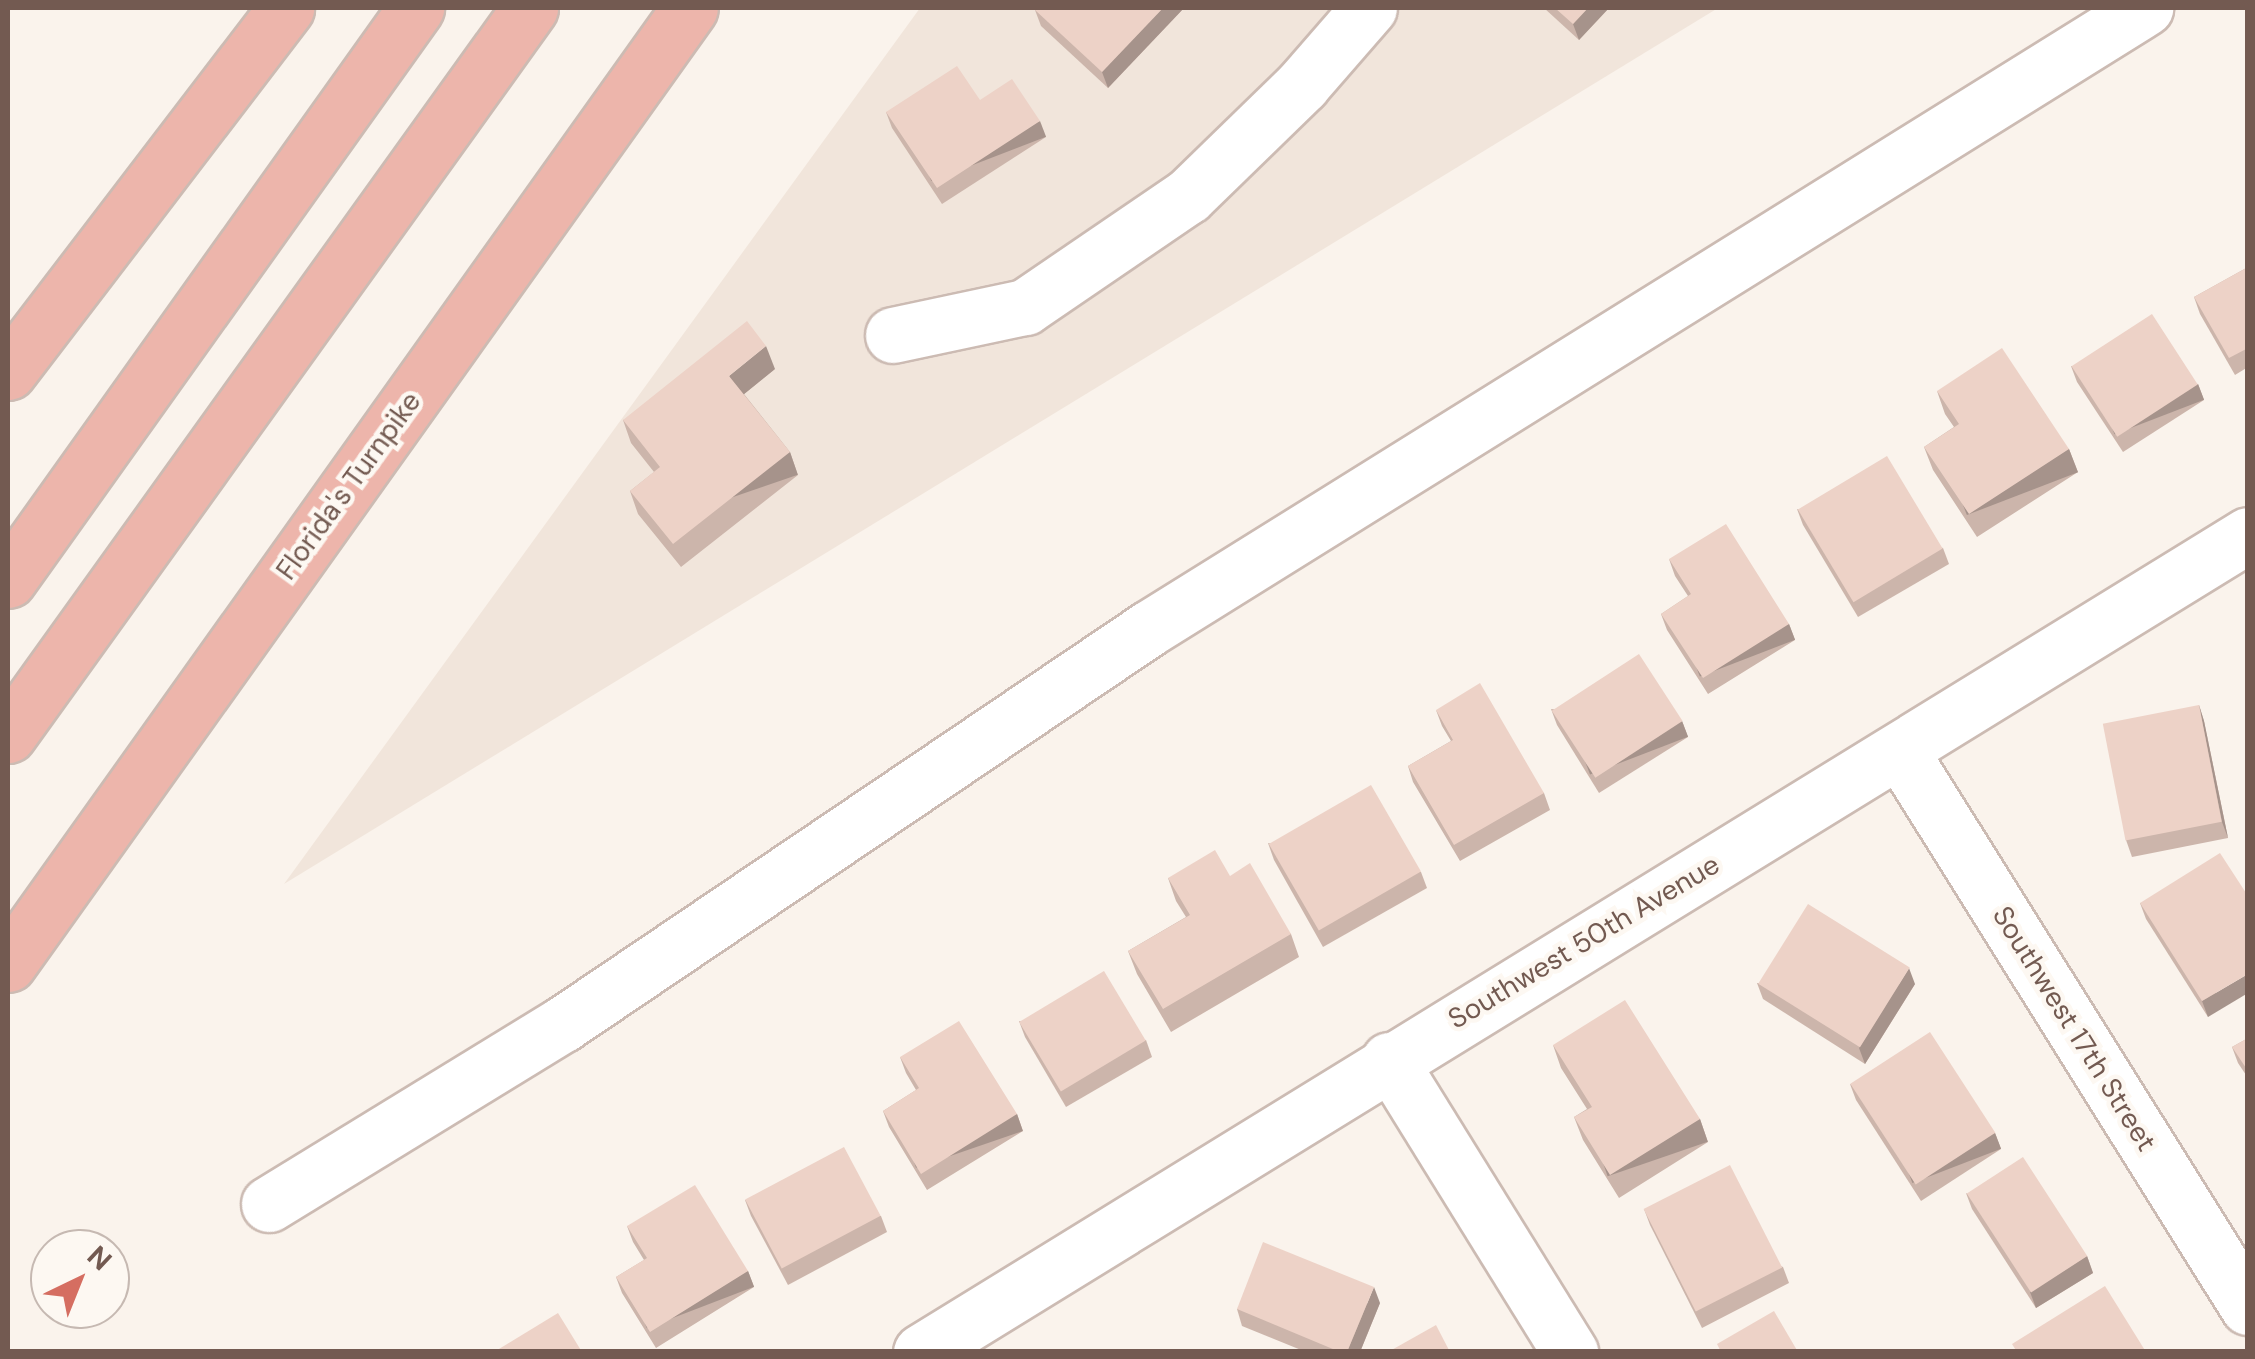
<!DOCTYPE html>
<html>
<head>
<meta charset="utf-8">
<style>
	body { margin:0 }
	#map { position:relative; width:2255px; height:1359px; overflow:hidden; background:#faf3ec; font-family:"DM Sans",sans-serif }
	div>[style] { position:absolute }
	.residential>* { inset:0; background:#f1e5db }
	.roads { filter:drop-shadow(2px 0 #ccbbb3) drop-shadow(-2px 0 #ccbbb3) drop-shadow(0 2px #ccbbb3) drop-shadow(0 -2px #ccbbb3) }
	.minor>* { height:55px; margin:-27.5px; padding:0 27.5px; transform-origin:27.5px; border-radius:27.5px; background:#fff }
	.highway>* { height:55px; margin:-27.5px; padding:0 27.5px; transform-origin:27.5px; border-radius:27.5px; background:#edb5ab }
	.wall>* { inset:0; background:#ccb5ab }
	.shaded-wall>* { inset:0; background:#a6938b; transform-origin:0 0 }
	.building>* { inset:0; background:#edd2c7; transform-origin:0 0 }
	span { translate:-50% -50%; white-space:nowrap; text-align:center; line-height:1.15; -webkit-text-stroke:9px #fdf8f2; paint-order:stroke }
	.street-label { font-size:28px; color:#735a51 }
	.frame { position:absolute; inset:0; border:10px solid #735a51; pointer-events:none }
	.north { position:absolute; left:30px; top:1229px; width:100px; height:100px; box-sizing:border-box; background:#fdf8f2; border:2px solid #c6b9b2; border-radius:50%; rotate:43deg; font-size:28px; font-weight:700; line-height:40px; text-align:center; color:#735a51 }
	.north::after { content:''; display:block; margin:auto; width:35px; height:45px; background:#d56e61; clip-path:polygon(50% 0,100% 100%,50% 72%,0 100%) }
</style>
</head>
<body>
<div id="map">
	<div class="residential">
		<i style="clip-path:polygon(920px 8px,1718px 8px,284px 884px)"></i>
	</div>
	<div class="roads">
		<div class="minor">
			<i style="left:893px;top:335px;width:135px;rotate:-12deg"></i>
			<i style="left:1025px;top:307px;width:197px;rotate:-34.3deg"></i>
			<i style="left:1188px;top:196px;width:159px;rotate:-44.2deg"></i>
			<i style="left:1302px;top:85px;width:102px;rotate:-49deg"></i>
			<i style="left:1900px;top:751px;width:656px;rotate:57.96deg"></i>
			<i style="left:1389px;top:1060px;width:344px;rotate:58.2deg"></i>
			<i style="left:269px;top:1204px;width:345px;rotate:-31.5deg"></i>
			<i style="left:563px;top:1024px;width:706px;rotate:-34.03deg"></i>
			<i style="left:1148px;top:629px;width:1175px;rotate:-31.92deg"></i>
			<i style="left:921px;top:1352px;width:1558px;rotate:-31.62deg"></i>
		</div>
		<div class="highway">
			<i style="left:8px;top:372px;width:458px;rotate:-52.6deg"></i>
			<i style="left:8px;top:580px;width:703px;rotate:-54.5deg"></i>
			<i style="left:8px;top:735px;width:895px;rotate:-54.32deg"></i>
			<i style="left:8px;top:964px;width:1174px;rotate:-54.5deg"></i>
		</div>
	</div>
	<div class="wall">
		<i style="clip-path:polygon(1184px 8px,1108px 88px,1041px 26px,1035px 10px)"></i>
		<i style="clip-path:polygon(1544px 8px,1609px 8px,1579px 40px)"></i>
		<i style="clip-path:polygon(980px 100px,1046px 137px,942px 204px,892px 128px,886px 112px)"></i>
		<i style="clip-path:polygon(2248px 267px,2248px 367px,2235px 375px,2200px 314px,2194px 297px)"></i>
		<i style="clip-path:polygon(2071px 366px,2198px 384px,2204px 400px,2123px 452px,2077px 382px)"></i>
		<i style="clip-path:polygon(775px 369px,744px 394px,790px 452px,798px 475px,681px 567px,638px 514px,630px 491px,654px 472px,631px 443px,623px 420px)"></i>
		<i style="clip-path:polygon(1937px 391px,2069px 449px,2078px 472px,1977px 537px,1933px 470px,1924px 447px,1954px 427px,1945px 414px)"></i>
		<i style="clip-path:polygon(1797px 509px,1943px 548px,1949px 564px,1858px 617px,1803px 525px)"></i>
		<i style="clip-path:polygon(1669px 559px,1789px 624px,1795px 640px,1708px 694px,1667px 630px,1661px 614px,1688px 596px,1675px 576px)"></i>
		<i style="clip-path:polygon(2199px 705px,2204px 721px,2228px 838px,2132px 857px,2126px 840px)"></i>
		<i style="clip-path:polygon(1551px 709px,1682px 721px,1688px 737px,1599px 793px,1557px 725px)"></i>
		<i style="clip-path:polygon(1436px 710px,1544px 793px,1550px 810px,1460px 861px,1413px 782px,1408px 766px,1451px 741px,1442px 726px)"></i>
		<i style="clip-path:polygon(1268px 843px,1421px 872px,1427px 888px,1323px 947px,1274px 860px)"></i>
		<i style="clip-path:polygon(1230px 876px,1291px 934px,1299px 957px,1171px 1032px,1137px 974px,1128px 951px,1186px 917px,1176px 901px,1168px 878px)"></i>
		<i style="clip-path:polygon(2248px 896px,2208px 1017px,2146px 919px,2140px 903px)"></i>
		<i style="clip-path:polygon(1757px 983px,1915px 984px,1865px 1064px,1763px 999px)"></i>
		<i style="clip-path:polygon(1019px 1021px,1146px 1040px,1152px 1057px,1066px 1107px,1025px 1037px)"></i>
		<i style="clip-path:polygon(2248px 1038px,2248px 1078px,2238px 1063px,2232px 1047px)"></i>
		<i style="clip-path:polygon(1553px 1045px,1700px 1119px,1708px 1142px,1619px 1198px,1583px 1140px,1574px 1117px,1587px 1109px,1561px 1068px)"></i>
		<i style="clip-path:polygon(900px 1057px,1017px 1114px,1023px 1131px,927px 1190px,889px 1127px,883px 1111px,916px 1090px,906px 1073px)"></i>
		<i style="clip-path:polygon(1850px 1084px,1995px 1133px,2001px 1149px,1921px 1201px,1856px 1100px)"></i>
		<i style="clip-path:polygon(1966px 1193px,2087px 1256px,2093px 1273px,2036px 1308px,1972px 1209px)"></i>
		<i style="clip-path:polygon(745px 1200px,881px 1216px,887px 1232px,788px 1285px,751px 1216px)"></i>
		<i style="clip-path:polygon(1644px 1209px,1783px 1267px,1789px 1283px,1702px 1328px,1650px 1225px)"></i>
		<i style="clip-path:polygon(627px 1226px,748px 1271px,754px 1287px,656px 1348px,622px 1293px,616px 1277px,644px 1260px,633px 1242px)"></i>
		<i style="clip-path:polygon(1380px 1303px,1360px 1352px,1306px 1352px,1242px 1326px,1237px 1309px)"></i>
	</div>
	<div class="shaded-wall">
		<i style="clip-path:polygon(1163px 8px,1184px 8px,1108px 88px,1102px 72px)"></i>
		<i style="clip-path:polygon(1588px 8px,1609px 8px,1579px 40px,1573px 24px)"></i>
		<i style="left:1040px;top:121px;width:17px;height:123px;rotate:69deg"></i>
		<i style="clip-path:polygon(766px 346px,775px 369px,738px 399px,729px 376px)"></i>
		<i style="left:2198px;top:384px;width:17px;height:96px;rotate:69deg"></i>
		<i style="left:2069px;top:449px;width:25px;height:119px;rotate:69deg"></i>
		<i style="left:790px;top:452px;width:24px;height:149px;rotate:71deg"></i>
		<i style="left:1789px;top:624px;width:17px;height:102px;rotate:69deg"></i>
		<i style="clip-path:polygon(2199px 705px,2204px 721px,2228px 838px,2222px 822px)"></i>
		<i style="left:1682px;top:721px;width:17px;height:105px;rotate:69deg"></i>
		<i style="clip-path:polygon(1909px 968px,1915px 984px,1865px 1064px,1859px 1048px)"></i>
		<i style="clip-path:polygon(2248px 974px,2248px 993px,2208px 1017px,2202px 1001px)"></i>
		<i style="left:1017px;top:1114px;width:18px;height:113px;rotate:71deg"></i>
		<i style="left:1700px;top:1119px;width:24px;height:106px;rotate:71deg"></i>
		<i style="left:1995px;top:1133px;width:17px;height:95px;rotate:69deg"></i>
		<i style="clip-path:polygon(2087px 1256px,2093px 1273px,2036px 1308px,2030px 1292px)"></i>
		<i style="left:748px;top:1271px;width:17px;height:115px;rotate:69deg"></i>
		<i style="clip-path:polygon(1374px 1287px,1380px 1303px,1360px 1352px,1347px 1352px)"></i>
	</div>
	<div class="building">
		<i style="clip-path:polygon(1037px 8px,1163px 8px,1102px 72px,1035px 10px)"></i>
		<i style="clip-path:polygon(1555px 8px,1588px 8px,1573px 24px)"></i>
		<i style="clip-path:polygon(957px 66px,980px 100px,1012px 79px,1040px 121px,937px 188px,886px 112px)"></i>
		<i style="clip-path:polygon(2248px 267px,2248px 348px,2229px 358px,2194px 297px)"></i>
		<i style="left:2152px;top:314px;width:84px;height:96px;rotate:57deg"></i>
		<i style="clip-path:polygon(747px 321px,766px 346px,729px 376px,790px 452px,673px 544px,630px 491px,660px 467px,623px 420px)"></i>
		<i style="clip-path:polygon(2002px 348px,2069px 449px,1969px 514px,1924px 447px,1959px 424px,1937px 391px)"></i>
		<i style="left:1887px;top:456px;width:108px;height:104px;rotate:59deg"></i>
		<i style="clip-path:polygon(1726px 524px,1789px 624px,1703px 678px,1661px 614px,1691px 594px,1669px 559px)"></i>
		<i style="left:1639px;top:654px;width:80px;height:104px;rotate:57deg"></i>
		<i style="clip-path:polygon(1480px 683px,1544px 793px,1454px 845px,1408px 766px,1453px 740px,1436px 710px)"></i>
		<i style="left:2199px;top:705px;width:119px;height:98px;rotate:79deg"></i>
		<i style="left:1371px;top:785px;width:100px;height:118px;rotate:60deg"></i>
		<i style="clip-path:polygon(1215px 850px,1230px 876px,1250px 863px,1291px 934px,1163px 1009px,1128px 951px,1190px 915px,1168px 878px)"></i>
		<i style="clip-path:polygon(2220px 853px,2248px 896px,2248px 974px,2202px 1001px,2140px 903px)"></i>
		<i style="left:1808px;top:904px;width:120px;height:94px;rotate:32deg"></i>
		<i style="left:1104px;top:971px;width:81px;height:99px;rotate:59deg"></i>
		<i style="clip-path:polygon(1625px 1000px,1700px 1119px,1610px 1175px,1574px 1117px,1592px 1107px,1553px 1045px)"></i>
		<i style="clip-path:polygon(959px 1021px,1017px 1114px,921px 1174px,883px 1111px,919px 1088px,900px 1057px)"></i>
		<i style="left:1930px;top:1032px;width:120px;height:95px;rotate:57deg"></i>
		<i style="clip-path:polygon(2248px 1038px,2248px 1071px,2232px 1047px)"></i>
		<i style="left:844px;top:1147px;width:78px;height:112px;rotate:62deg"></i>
		<i style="left:2023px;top:1157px;width:118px;height:67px;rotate:57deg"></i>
		<i style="left:1730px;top:1165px;width:115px;height:97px;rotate:63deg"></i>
		<i style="clip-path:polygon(695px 1185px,748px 1271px,650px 1332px,616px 1277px,647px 1258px,627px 1226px)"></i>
		<i style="clip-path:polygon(1263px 1242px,1374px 1287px,1347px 1352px,1340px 1352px,1237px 1309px)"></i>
		<i style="clip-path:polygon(2105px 1286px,2146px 1352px,2017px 1352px,2012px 1344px)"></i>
		<i style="clip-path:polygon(1774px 1311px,1798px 1352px,1721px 1352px,1717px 1344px)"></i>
		<i style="clip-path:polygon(558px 1313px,582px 1352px,494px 1352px)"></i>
		<i style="clip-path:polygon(1436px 1325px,1450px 1352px,1388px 1352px)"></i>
	</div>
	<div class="street-label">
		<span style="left:349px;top:486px;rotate:-54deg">Florida's Turnpike</span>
		<span style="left:1584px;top:942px;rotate:-31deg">Southwest 50th Avenue</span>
		<span style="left:2074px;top:1029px;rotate:58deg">Southwest 17th Street</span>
	</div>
	<div class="frame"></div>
	<div class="north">N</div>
</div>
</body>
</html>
